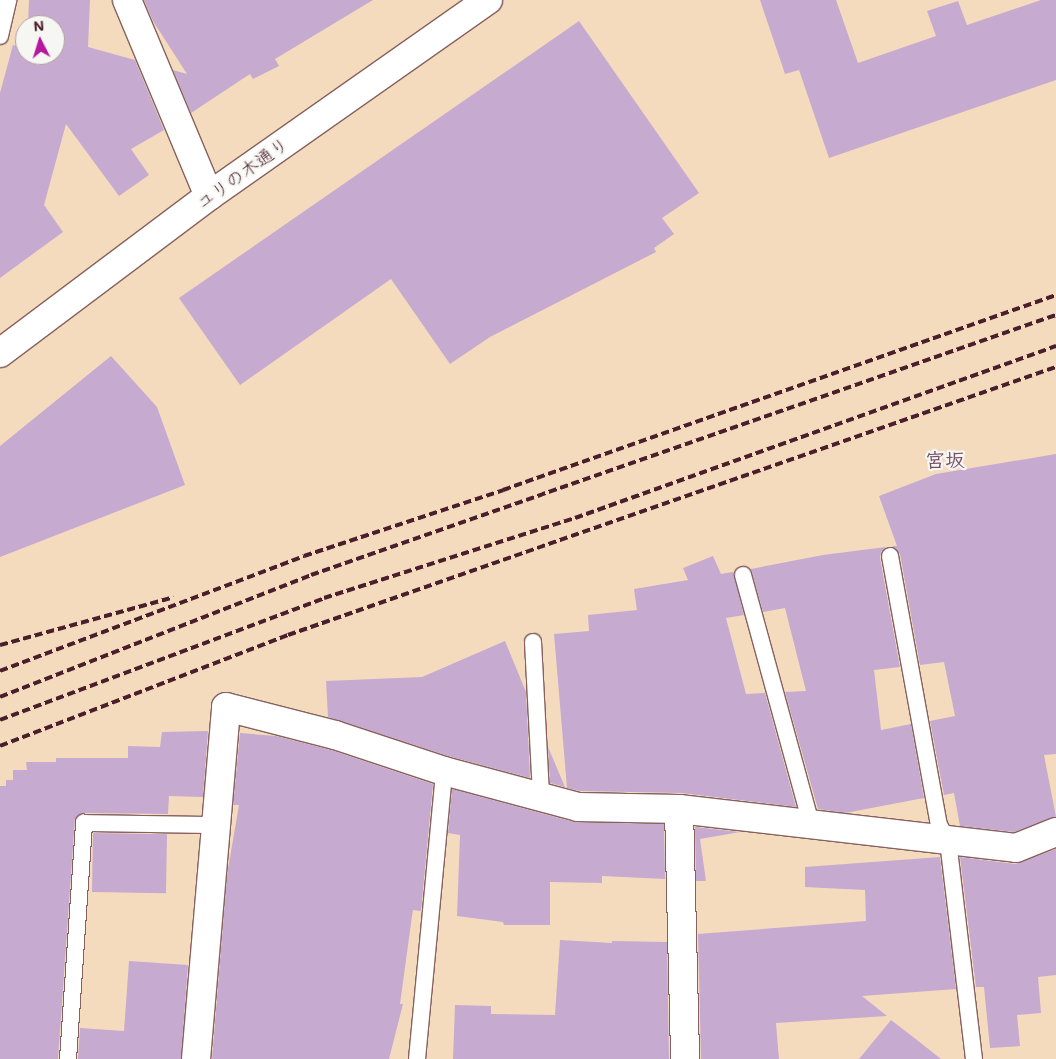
<!DOCTYPE html>
<html>
<head>
<meta charset="utf-8">
<style>
	body { margin:0 }
	#map { position:relative; width:1056px; height:1059px; overflow:hidden; background:#f4dbbe; font-family:Mali,"Klee One",sans-serif }
	div>[style] { position:absolute }
	.building>* { inset:0; background:#c7aacf; transform-origin:0 0 }
	.roads { filter:drop-shadow(1px 0 #86615e) drop-shadow(-1px 0 #86615e) drop-shadow(0 1px #86615e) drop-shadow(0 -1px #86615e) }
	.service>* { height:16px; margin:-8px; padding:0 8px; transform-origin:8px; border-radius:8px; background:#fff }
	.minor>* { height:28px; margin:-14px; padding:0 14px; transform-origin:14px; border-radius:14px; background:#fff }
	.tertiary>* { height:28px; margin:-14px; padding:0 14px; transform-origin:14px; border-radius:14px; background:#fff }
	.rail>* { height:4px; margin-top:-2px; transform-origin:0; background:repeating-linear-gradient(90deg,#4a1f2b 0 8px,transparent 0 12px) }
	span { translate:-50% -50%; white-space:nowrap; text-align:center; line-height:1.15; -webkit-text-stroke:4.5px #f6f6f2; paint-order:stroke }
	.street-label { font-size:18px; color:#4a1f2b }
	.quarter-label { font-size:20px; color:#765064; font-weight:700 }
	.north { position:absolute; left:15px; top:15px; width:50px; height:50px; box-sizing:border-box; background:#f6f6f2; border:1px solid #b1a0a2; border-radius:50%; rotate:355deg; font-size:14px; font-weight:700; line-height:20px; text-align:center; color:#4a1f2b }
	.north::after { content:''; display:block; margin:auto; width:18px; height:22px; background:#b5179e; clip-path:polygon(50% 0,100% 100%,50% 72%,0 100%) }
</style>
</head>
<body>
<div id="map">
	<div class="building">
		<i style="clip-path:polygon(29px 0,90px 0,88px 47px,135px 60px,164px 130px,131px 149px,149px 175px,119px 196px,66px 124px,44px 205px,63px 232px,0 278px,0 93px,13px 45px,25px 48px,25px 55px,55px 55px,55px 25px,28px 25px)"></i>
		<i style="clip-path:polygon(144px 0,373px 0,275px 59px,279px 66px,253px 79px,250px 74px,191px 113px,173px 70px,187px 74px,153px 21px)"></i>
		<i style="clip-path:polygon(760px 0,836px 0,858px 63px,936px 36px,927px 11px,958px 1px,967px 25px,1041px 0,1056px 0,1056px 80px,829px 158px,799px 70px,785px 74px)"></i>
		<i style="clip-path:polygon(579px 21px,699px 193px,662px 218px,674px 234px,654px 248px,656px 252px,490px 337px,450px 364px,391px 279px,240px 385px,179px 298px)"></i>
		<i style="clip-path:polygon(111px 356px,157px 407px,185px 485px,0 557px,0 446px)"></i>
		<i style="clip-path:polygon(1056px 454px,1056px 754px,1044px 755px,1056px 817px,1014px 832px,960px 826px,954px 793px,944px 795px,930px 721px,955px 716px,944px 662px,920px 665px,900px 554px,892px 546px,897px 546px,879px 496px,936px 474px)"></i>
		<i style="clip-path:polygon(886px 547px,881px 552px,880px 558px,900px 667px,874px 670px,881px 730px,911px 724px,924px 798px,845px 813px,818px 809px,785px 692px,806px 691px,785px 608px,763px 612px,751px 569px,823px 555px)"></i>
		<i style="clip-path:polygon(713px 556px,721px 574px,733px 572px,744px 615px,726px 618px,746px 694px,765px 693px,796px 807px,681px 793px,580px 791px,567px 788px,554px 634px,589px 631px,588px 615px,637px 610px,634px 589px,688px 580px,683px 568px)"></i>
		<i style="clip-path:polygon(505px 641px,526px 692px,530px 778px,448px 756px,328px 717px,326px 681px,422px 677px)"></i>
		<i style="clip-path:polygon(208px 731px,203px 797px,169px 796px,168px 814px,84px 813px,75px 818px,58px 1059px,0 1059px,0 786px,6px 786px,6px 780px,13px 780px,13px 770px,27px 770px,26px 762px,56px 762px,56px 758px,128px 758px,128px 746px,160px 747px,162px 732px)"></i>
		<i style="clip-path:polygon(240px 733px,276px 736px,331px 750px,433px 784px,421px 911px,413px 910px,412px 916px,400px 1004px,403px 1004px,389px 1059px,212px 1059px,227px 875px,239px 805px,233px 805px)"></i>
		<i style="clip-path:polygon(548px 747px,565px 787px,550px 783px)"></i>
		<i style="clip-path:polygon(452px 789px,574px 822px,664px 824px,665px 879px,602px 876px,602px 883px,550px 882px,550px 925px,504px 925px,503px 922px,457px 916px,460px 835px,448px 833px)"></i>
		<i style="clip-path:polygon(695px 827px,740px 832px,700px 839px,706px 881px,696px 881px)"></i>
		<i style="left:93px;top:833px;width:74px;height:59px;rotate:1deg"></i>
		<i style="clip-path:polygon(1056px 849px,1056px 975px,1038px 977px,1041px 1013px,1017px 1015px,1020px 1046px,990px 1048px,984px 987px,976px 987px,960px 857px,1015px 864px)"></i>
		<i style="clip-path:polygon(940px 857px,956px 989px,862px 996px,887px 1016px,776px 1023px,779px 1059px,701px 1059px,698px 934px,866px 921px,865px 890px,805px 887px,805px 867px)"></i>
		<i style="clip-path:polygon(560px 940px,612px 943px,612px 941px,667px 942px,669px 1059px,453px 1059px,455px 1005px,491px 1006px,491px 1014px,555px 1015px)"></i>
		<i style="clip-path:polygon(129px 961px,188px 965px,181px 1059px,78px 1059px,80px 1028px,124px 1031px)"></i>
		<i style="clip-path:polygon(891px 1020px,917px 1040px,941px 1059px,859px 1059px)"></i>
	</div>
	<div class="roads">
		<div class="service">
			<i style="left:0;top:36px;width:37px;rotate:-77deg"></i>
			<i style="left:890px;top:556px;width:273px;rotate:79.7deg"></i>
			<i style="left:939px;top:825px;width:18px;rotate:61deg"></i>
			<i style="left:948px;top:841px;width:220px;rotate:83.2deg"></i>
			<i style="left:743px;top:575px;width:257px;rotate:74.7deg"></i>
			<i style="left:533px;top:642px;width:155px;rotate:87deg"></i>
			<i style="left:68px;top:1059px;width:237px;rotate:-86.1deg"></i>
			<i style="left:84px;top:823px;width:132px;rotate:0.9deg"></i>
			<i style="left:417px;top:1059px;width:289px;rotate:-84.6deg"></i>
		</div>
		<div class="minor">
			<i style="left:127px;top:0;width:212px;rotate:67.3deg"></i>
			<i style="left:679px;top:809px;width:250px;rotate:88.6deg"></i>
			<i style="left:196px;top:1059px;width:353px;rotate:-85.1deg"></i>
			<i style="left:226px;top:707px;width:113px;rotate:14.4deg"></i>
			<i style="left:335px;top:735px;width:115px;rotate:18.3deg"></i>
			<i style="left:444px;top:771px;width:139px;rotate:15deg"></i>
			<i style="left:578px;top:807px;width:101px;rotate:1.1deg"></i>
			<i style="left:679px;top:809px;width:339px;rotate:6.6deg"></i>
			<i style="left:1016px;top:848px;width:43px;rotate:-21.8deg"></i>
		</div>
		<div class="tertiary">
			<i style="left:0;top:353px;width:261px;rotate:-36.9deg"></i>
			<i style="left:209px;top:196px;width:341px;rotate:-35.1deg"></i>
		</div>
	</div>
	<div class="rail">
		<i style="left:0;top:645px;width:180px;rotate:-15.4deg"></i>
		<i style="left:0;top:671px;width:325px;rotate:-20.7deg"></i>
		<i style="left:304px;top:556px;width:210px;rotate:-18.3deg"></i>
		<i style="left:503px;top:490px;width:586px;rotate:-19.42deg"></i>
		<i style="left:0;top:697px;width:334px;rotate:-21.4deg"></i>
		<i style="left:311px;top:575px;width:789px;rotate:-19.24deg"></i>
		<i style="left:0;top:720px;width:346px;rotate:-20.6deg"></i>
		<i style="left:324px;top:598px;width:263px;rotate:-17.7deg"></i>
		<i style="left:575px;top:518px;width:511px;rotate:-19.68deg"></i>
		<i style="left:0;top:746px;width:309px;rotate:-21.1deg"></i>
		<i style="left:288px;top:635px;width:813px;rotate:-19.24deg"></i>
	</div>
	<div class="street-label">
		<span style="left:242px;top:173px;rotate:-36deg">ユリの木通り</span>
	</div>
	<div class="quarter-label">
		<span style="left:945px;top:459px">宮坂</span>
	</div>
	<div class="north">N</div>
</div>
</body>
</html>
